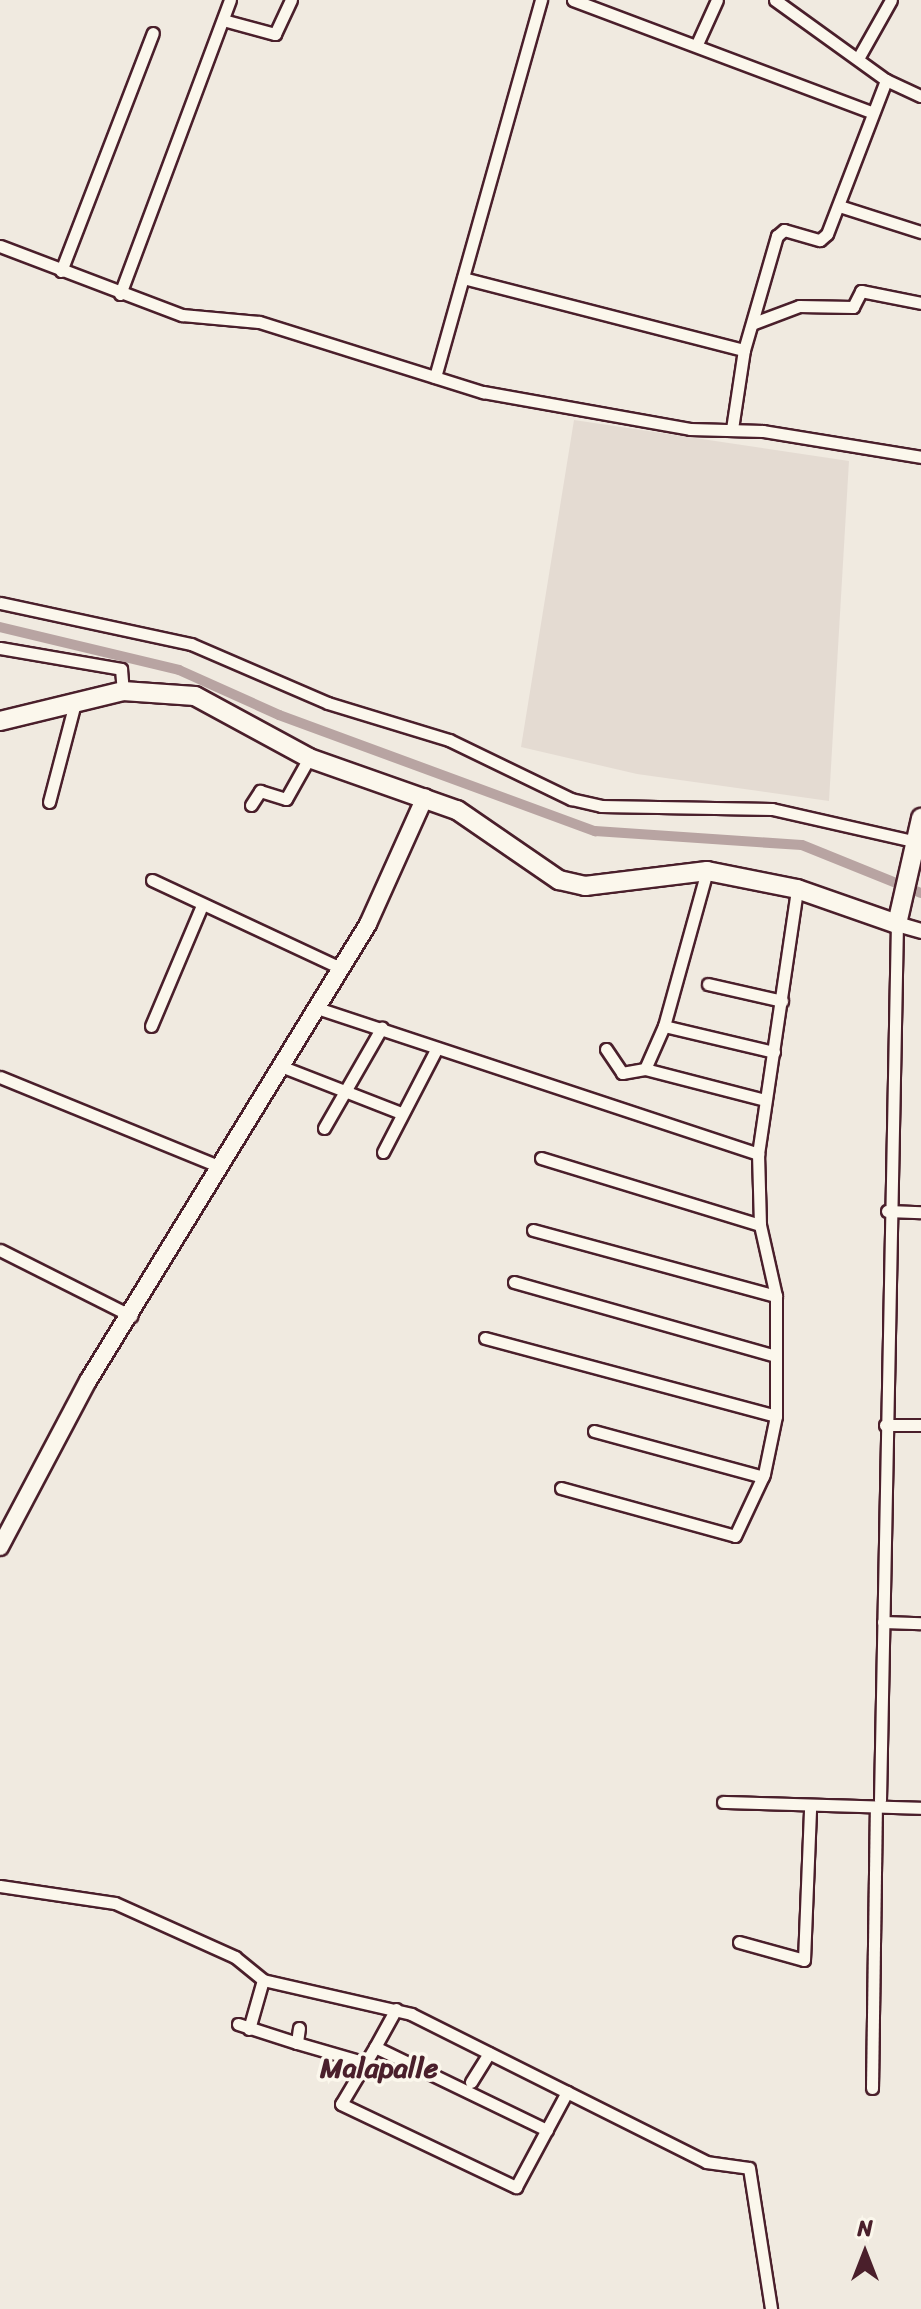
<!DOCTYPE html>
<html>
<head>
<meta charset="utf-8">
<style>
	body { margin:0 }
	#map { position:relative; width:921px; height:2309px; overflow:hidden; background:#f0eae0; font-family:Sriracha,sans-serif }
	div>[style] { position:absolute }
	.built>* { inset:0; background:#e4dbd2 }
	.canal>* { height:10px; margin:-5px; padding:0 5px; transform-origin:5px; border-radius:5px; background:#b8a4a2 }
	.roads { filter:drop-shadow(2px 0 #4a1f2b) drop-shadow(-2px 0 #4a1f2b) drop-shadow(0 2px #4a1f2b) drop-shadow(0 -2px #4a1f2b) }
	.minor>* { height:11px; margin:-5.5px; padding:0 5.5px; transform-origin:5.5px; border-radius:5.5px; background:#fbf7ec }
	.tertiary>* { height:14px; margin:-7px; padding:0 7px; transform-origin:7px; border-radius:7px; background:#fbf7ec }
	.secondary>* { height:16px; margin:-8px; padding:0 8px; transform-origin:8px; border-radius:8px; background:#fbf7ec }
	.primary>* { height:18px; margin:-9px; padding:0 9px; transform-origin:9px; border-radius:9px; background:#fbf7ec }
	span { translate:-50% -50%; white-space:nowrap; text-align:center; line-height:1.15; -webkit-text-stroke:7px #fbf7ec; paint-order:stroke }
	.quarter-label { font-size:28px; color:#4a1f2b; font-weight:700 }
	.north { position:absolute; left:825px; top:2213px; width:80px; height:80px; -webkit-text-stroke:6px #fbf7ec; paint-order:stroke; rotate:0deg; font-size:22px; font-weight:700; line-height:32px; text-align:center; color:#4a1f2b }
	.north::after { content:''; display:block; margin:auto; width:28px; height:36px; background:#4a1f2b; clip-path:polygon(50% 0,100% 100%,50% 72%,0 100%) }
</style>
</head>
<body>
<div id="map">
	<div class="built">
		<i style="clip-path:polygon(574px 420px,849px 461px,829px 801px,637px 774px,521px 747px)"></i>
	</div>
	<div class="canal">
		<i style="left:0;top:627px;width:184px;rotate:13.5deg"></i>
		<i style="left:179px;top:670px;width:110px;rotate:24.2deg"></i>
		<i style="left:279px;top:715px;width:337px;rotate:20.2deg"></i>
		<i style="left:595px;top:831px;width:207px;rotate:3.9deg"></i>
		<i style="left:802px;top:845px;width:128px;rotate:22deg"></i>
	</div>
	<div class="roads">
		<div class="minor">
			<i style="left:573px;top:0;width:318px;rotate:20.6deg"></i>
			<i style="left:775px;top:0;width:137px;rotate:35.8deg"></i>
			<i style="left:223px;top:20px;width:54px;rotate:15.1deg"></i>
			<i style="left:275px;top:34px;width:38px;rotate:-65deg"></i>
			<i style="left:697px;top:44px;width:48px;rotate:-65.6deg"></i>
			<i style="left:860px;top:55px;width:63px;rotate:-60.6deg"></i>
			<i style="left:839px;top:206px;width:86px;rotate:17.6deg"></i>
			<i style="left:0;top:246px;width:195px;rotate:20.8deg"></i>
			<i style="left:182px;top:315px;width:77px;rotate:5.2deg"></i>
			<i style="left:259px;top:322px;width:235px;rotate:17.4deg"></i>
			<i style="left:483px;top:392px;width:210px;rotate:10.1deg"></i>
			<i style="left:690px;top:429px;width:73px;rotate:1.6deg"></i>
			<i style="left:763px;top:431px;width:160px;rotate:9.3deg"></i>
			<i style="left:61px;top:271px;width:255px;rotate:-68.9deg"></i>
			<i style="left:463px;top:278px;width:290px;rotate:14.4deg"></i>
			<i style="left:120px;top:294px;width:314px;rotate:-69.5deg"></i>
			<i style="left:754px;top:323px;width:48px;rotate:-20.7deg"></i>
			<i style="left:799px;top:306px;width:54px;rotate:1.1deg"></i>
			<i style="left:853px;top:307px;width:18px;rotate:-63deg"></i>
			<i style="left:861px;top:291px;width:61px;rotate:11.3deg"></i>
			<i style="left:435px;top:377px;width:392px;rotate:-74.3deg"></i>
			<i style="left:732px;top:429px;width:80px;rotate:-81.4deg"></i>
			<i style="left:744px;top:350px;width:119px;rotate:-73.9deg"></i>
			<i style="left:777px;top:236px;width:9px;rotate:-41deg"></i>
			<i style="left:784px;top:230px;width:37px;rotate:16deg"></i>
			<i style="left:820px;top:240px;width:9px;rotate:-41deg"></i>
			<i style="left:827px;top:234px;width:165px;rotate:-69deg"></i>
			<i style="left:886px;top:80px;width:38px;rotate:25deg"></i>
			<i style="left:0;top:603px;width:195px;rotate:12.1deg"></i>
			<i style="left:191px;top:644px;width:149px;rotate:23.3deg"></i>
			<i style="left:328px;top:703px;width:127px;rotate:17deg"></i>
			<i style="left:449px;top:740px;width:136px;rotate:25.8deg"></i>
			<i style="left:571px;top:799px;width:31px;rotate:13deg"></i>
			<i style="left:601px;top:806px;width:171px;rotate:1deg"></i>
			<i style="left:772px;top:809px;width:149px;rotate:12.8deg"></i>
			<i style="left:0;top:648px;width:123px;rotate:9.8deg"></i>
			<i style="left:121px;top:669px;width:22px;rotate:85deg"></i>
			<i style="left:49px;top:802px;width:102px;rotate:-75.3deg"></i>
			<i style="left:251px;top:805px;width:17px;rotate:-57deg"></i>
			<i style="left:260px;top:791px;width:27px;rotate:17deg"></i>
			<i style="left:286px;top:799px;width:47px;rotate:-60.7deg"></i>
			<i style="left:152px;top:880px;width:208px;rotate:25deg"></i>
			<i style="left:708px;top:984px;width:76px;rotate:12.9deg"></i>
			<i style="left:317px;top:1008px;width:465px;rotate:18.3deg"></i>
			<i style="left:151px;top:1026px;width:131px;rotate:-67.1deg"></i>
			<i style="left:664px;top:1026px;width:113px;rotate:13.3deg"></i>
			<i style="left:606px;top:1049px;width:29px;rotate:56deg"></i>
			<i style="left:622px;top:1073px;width:23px;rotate:-10deg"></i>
			<i style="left:645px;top:1069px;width:47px;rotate:-66.2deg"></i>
			<i style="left:664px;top:1026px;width:161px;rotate:-74.5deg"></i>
			<i style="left:283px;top:1067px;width:127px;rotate:21.3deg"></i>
			<i style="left:645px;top:1069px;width:124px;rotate:14.5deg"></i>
			<i style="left:0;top:1077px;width:235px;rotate:22.2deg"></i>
			<i style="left:324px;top:1128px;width:116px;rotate:-60.1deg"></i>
			<i style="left:383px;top:1152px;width:117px;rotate:-62.6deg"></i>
			<i style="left:541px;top:1158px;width:229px;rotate:17deg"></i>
			<i style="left:887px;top:1211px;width:34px;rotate:2deg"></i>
			<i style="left:533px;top:1230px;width:252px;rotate:15.2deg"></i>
			<i style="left:0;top:1250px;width:147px;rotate:26.7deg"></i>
			<i style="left:514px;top:1282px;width:272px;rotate:15.8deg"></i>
			<i style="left:485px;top:1338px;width:301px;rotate:15deg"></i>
			<i style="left:885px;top:1425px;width:36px"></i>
			<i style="left:594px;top:1431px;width:175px;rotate:15.2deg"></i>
			<i style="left:561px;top:1488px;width:180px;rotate:15.4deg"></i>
			<i style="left:735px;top:1536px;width:68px;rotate:-64.9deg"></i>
			<i style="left:764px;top:1474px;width:59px;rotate:-78.3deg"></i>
			<i style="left:776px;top:1416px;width:120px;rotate:-90deg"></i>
			<i style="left:776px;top:1296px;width:73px;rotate:-102.7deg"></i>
			<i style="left:760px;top:1225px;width:71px;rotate:-91.6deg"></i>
			<i style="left:758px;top:1154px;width:268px;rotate:-81.6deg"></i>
			<i style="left:883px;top:1622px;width:38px;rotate:2deg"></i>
			<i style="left:880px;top:1800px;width:876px;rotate:-88.89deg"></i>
			<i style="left:723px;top:1802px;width:198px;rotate:1.7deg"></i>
			<i style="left:0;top:1886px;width:116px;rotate:8.4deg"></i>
			<i style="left:115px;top:1903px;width:132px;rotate:24.2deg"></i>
			<i style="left:235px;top:1957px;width:36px;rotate:39deg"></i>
			<i style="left:263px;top:1980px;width:152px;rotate:12.9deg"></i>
			<i style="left:411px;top:2014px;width:330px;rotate:26.6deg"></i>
			<i style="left:706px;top:2162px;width:43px;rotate:7.9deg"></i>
			<i style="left:749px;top:2168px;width:143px;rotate:81.1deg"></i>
			<i style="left:739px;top:1942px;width:67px;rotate:15.5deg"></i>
			<i style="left:804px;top:1960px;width:151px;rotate:-87.7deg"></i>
			<i style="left:396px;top:2009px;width:43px;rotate:118.9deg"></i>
			<i style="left:375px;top:2047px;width:191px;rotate:25.8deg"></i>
			<i style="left:238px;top:2024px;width:62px;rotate:17.9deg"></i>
			<i style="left:299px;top:2028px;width:15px;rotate:98deg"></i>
			<i style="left:297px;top:2043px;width:72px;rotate:16.2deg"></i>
			<i style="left:249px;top:2029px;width:51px;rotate:-74.1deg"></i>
			<i style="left:375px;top:2047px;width:66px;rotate:120.8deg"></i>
			<i style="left:341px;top:2104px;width:194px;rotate:25.4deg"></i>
			<i style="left:516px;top:2187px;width:108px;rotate:-61.8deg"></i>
			<i style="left:471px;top:2082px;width:34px;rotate:-58deg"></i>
			<i style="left:872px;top:2088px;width:279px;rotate:-89.2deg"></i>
		</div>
		<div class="tertiary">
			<i style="left:897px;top:924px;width:25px;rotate:16deg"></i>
		</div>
		<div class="secondary">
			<i style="left:0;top:1547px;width:188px;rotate:-62.1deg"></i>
			<i style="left:88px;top:1381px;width:536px;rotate:-58.5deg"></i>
			<i style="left:368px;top:924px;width:139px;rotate:-65.8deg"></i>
		</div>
		<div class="primary">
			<i style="left:0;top:721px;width:127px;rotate:-13.7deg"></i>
			<i style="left:123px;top:691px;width:72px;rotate:4deg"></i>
			<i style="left:195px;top:696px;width:130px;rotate:28.5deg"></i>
			<i style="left:309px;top:758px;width:157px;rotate:19.4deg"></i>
			<i style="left:457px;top:810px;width:124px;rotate:34.5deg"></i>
			<i style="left:559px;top:880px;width:27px;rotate:13deg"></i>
			<i style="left:585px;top:886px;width:123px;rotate:-7deg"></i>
			<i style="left:707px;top:871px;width:92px;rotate:11.3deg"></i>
			<i style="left:797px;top:889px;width:106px;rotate:19.3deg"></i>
			<i style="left:897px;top:924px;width:109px;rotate:-77.2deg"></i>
		</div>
	</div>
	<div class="quarter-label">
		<span style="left:379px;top:2068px">Malapalle</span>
	</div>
	<div class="north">N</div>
</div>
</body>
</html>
